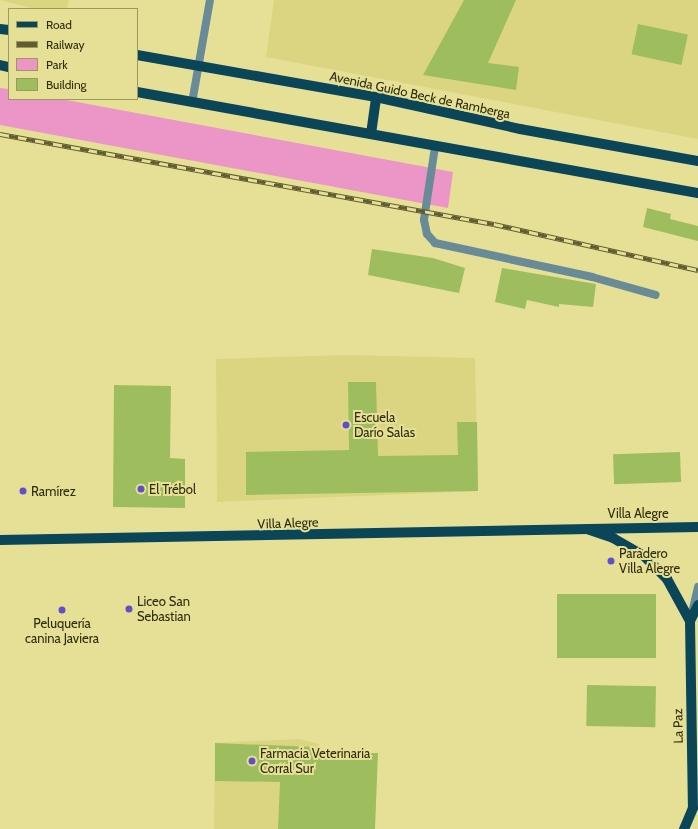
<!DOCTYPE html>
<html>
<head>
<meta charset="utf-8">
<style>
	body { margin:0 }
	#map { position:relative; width:698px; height:829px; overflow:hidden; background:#e5e096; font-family:Cabin,sans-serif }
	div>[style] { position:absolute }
	.built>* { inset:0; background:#dbd582 }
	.green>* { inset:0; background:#eb96c7 }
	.building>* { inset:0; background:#9ebd5f; transform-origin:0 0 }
	.street>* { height:8px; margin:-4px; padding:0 4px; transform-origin:4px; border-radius:4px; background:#698b98 }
	.primary>* { height:10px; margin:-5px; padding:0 5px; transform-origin:5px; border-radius:5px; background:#0a4658 }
	.rail>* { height:4.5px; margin-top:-2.25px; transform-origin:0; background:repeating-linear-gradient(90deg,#e5e096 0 9px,#615d32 0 18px); box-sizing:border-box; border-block:1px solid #615d32 }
	.dots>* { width:11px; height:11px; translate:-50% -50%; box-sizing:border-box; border:2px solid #e5e096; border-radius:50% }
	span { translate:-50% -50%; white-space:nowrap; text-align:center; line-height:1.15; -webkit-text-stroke:4px #e5e096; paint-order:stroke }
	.street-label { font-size:13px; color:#2f2c0d }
	.poi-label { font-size:13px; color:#2f2c0d }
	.left { translate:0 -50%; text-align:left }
	.legend { position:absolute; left:8px; top:8px; width:130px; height:92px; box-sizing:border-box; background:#e5e096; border:1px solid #9c985f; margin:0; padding:5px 7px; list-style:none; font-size:12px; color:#2f2c0d }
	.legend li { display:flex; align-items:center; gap:8px; height:20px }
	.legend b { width:20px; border:1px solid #9c985f }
</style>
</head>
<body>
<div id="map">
	<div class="built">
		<i style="clip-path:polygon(0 0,69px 0,67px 9px,35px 9px)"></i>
		<i style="clip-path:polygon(274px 0,698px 0,698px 139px,266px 57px)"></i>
		<i style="clip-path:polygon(346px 355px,475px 358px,478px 491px,217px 502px,216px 359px)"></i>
		<i style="clip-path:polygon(299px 739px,319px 744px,317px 829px,214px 829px,215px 743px)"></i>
	</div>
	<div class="green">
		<i style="clip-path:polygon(0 88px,9px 89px,9px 99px,61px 99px,453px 172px,448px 208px,0 125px)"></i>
	</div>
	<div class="building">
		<i style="clip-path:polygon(464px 0,516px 0,488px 63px,519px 67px,516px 90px,423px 75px)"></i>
		<i style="left:638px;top:24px;width:51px;height:31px;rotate:12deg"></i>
		<i style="clip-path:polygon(647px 208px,671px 214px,670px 219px,698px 226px,698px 241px,643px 227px)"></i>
		<i style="clip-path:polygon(372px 249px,433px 258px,465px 268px,459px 293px,368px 275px)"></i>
		<i style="clip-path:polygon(502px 268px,596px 284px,593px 307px,559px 304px,559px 307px,527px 300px,525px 309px,495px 302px)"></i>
		<i style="clip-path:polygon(348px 382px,376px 382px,378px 456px,458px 455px,457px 422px,477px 422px,478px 491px,246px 495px,246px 452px,349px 450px)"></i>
		<i style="clip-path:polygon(114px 385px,171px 386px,170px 458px,185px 459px,185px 508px,113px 507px)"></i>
		<i style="left:680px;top:452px;width:30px;height:67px;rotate:88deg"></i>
		<i style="left:557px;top:594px;width:99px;height:64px"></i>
		<i style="left:587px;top:685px;width:69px;height:41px;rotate:1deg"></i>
		<i style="clip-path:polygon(215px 743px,315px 747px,315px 753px,378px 753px,375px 829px,278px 829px,280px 782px,215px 781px)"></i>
	</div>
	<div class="street">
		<i style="left:192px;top:103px;width:105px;rotate:-80.1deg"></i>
		<i style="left:435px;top:147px;width:74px;rotate:98.6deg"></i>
		<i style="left:424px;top:220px;width:14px;rotate:78deg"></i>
		<i style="left:427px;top:234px;width:12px;rotate:48deg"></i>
		<i style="left:435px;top:243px;width:161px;rotate:12.2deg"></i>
		<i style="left:592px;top:277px;width:66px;rotate:15.7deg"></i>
		<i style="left:692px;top:613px;width:27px;rotate:-77deg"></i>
	</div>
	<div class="primary">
		<i style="left:0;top:29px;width:9px;rotate:6deg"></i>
		<i style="left:137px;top:55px;width:243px;rotate:10deg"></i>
		<i style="left:376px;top:97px;width:148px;rotate:12.5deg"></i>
		<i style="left:520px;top:129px;width:181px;rotate:10.2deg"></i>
		<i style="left:0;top:65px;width:9px;rotate:13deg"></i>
		<i style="left:137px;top:92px;width:570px;rotate:10.21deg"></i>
		<i style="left:371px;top:134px;width:37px;rotate:-82deg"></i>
		<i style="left:587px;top:529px;width:28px;rotate:19deg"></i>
		<i style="left:613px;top:538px;width:34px;rotate:30deg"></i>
		<i style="left:643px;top:555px;width:34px;rotate:45deg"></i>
		<i style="left:667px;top:579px;width:48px;rotate:61.3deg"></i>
		<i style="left:690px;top:621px;width:187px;rotate:89.1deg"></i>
		<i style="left:693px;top:808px;width:23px;rotate:113deg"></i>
		<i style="left:0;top:540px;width:698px;rotate:-1.07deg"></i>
		<i style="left:690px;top:621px;width:18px;rotate:-63deg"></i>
	</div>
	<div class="rail">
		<i style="left:0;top:134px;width:502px;rotate:10.33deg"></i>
		<i style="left:494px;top:224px;width:209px;rotate:12.7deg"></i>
	</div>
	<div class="dots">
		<i style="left:346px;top:425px;background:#614fc8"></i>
		<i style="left:141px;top:489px;background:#614fc8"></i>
		<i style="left:23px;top:491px;background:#614fc8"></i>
		<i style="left:611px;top:561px;background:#614fc8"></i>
		<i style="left:129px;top:609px;background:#614fc8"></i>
		<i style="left:62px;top:610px;background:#614fc8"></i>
		<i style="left:252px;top:761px;background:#614fc8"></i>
	</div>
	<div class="street-label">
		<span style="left:420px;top:95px;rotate:12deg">Avenida Guido Beck de Ramberga</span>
		<span style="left:638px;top:513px">Villa Alegre</span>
		<span style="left:288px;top:523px;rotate:-2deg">Villa Alegre</span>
		<span style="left:678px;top:726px;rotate:-91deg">La Paz</span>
	</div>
	<div class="poi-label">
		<span class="left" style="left:354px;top:425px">Escuela<br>Darío Salas</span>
		<span class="left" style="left:149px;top:489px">El Trébol</span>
		<span class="left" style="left:31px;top:491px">Ramírez</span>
		<span class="left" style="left:619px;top:561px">Paradero<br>Villa Alegre</span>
		<span class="left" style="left:137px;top:609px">Liceo San<br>Sebastian</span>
		<span style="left:62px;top:631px">Peluquería<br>canina Javiera</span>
		<span class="left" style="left:260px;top:761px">Farmacia Veterinaria<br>Corral Sur</span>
	</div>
	<ul class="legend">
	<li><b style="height:5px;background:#0a4658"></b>Road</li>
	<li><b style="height:5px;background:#615d32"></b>Railway</li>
	<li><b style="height:11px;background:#eb96c7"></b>Park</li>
	<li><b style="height:11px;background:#9ebd5f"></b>Building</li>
	</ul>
</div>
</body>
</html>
